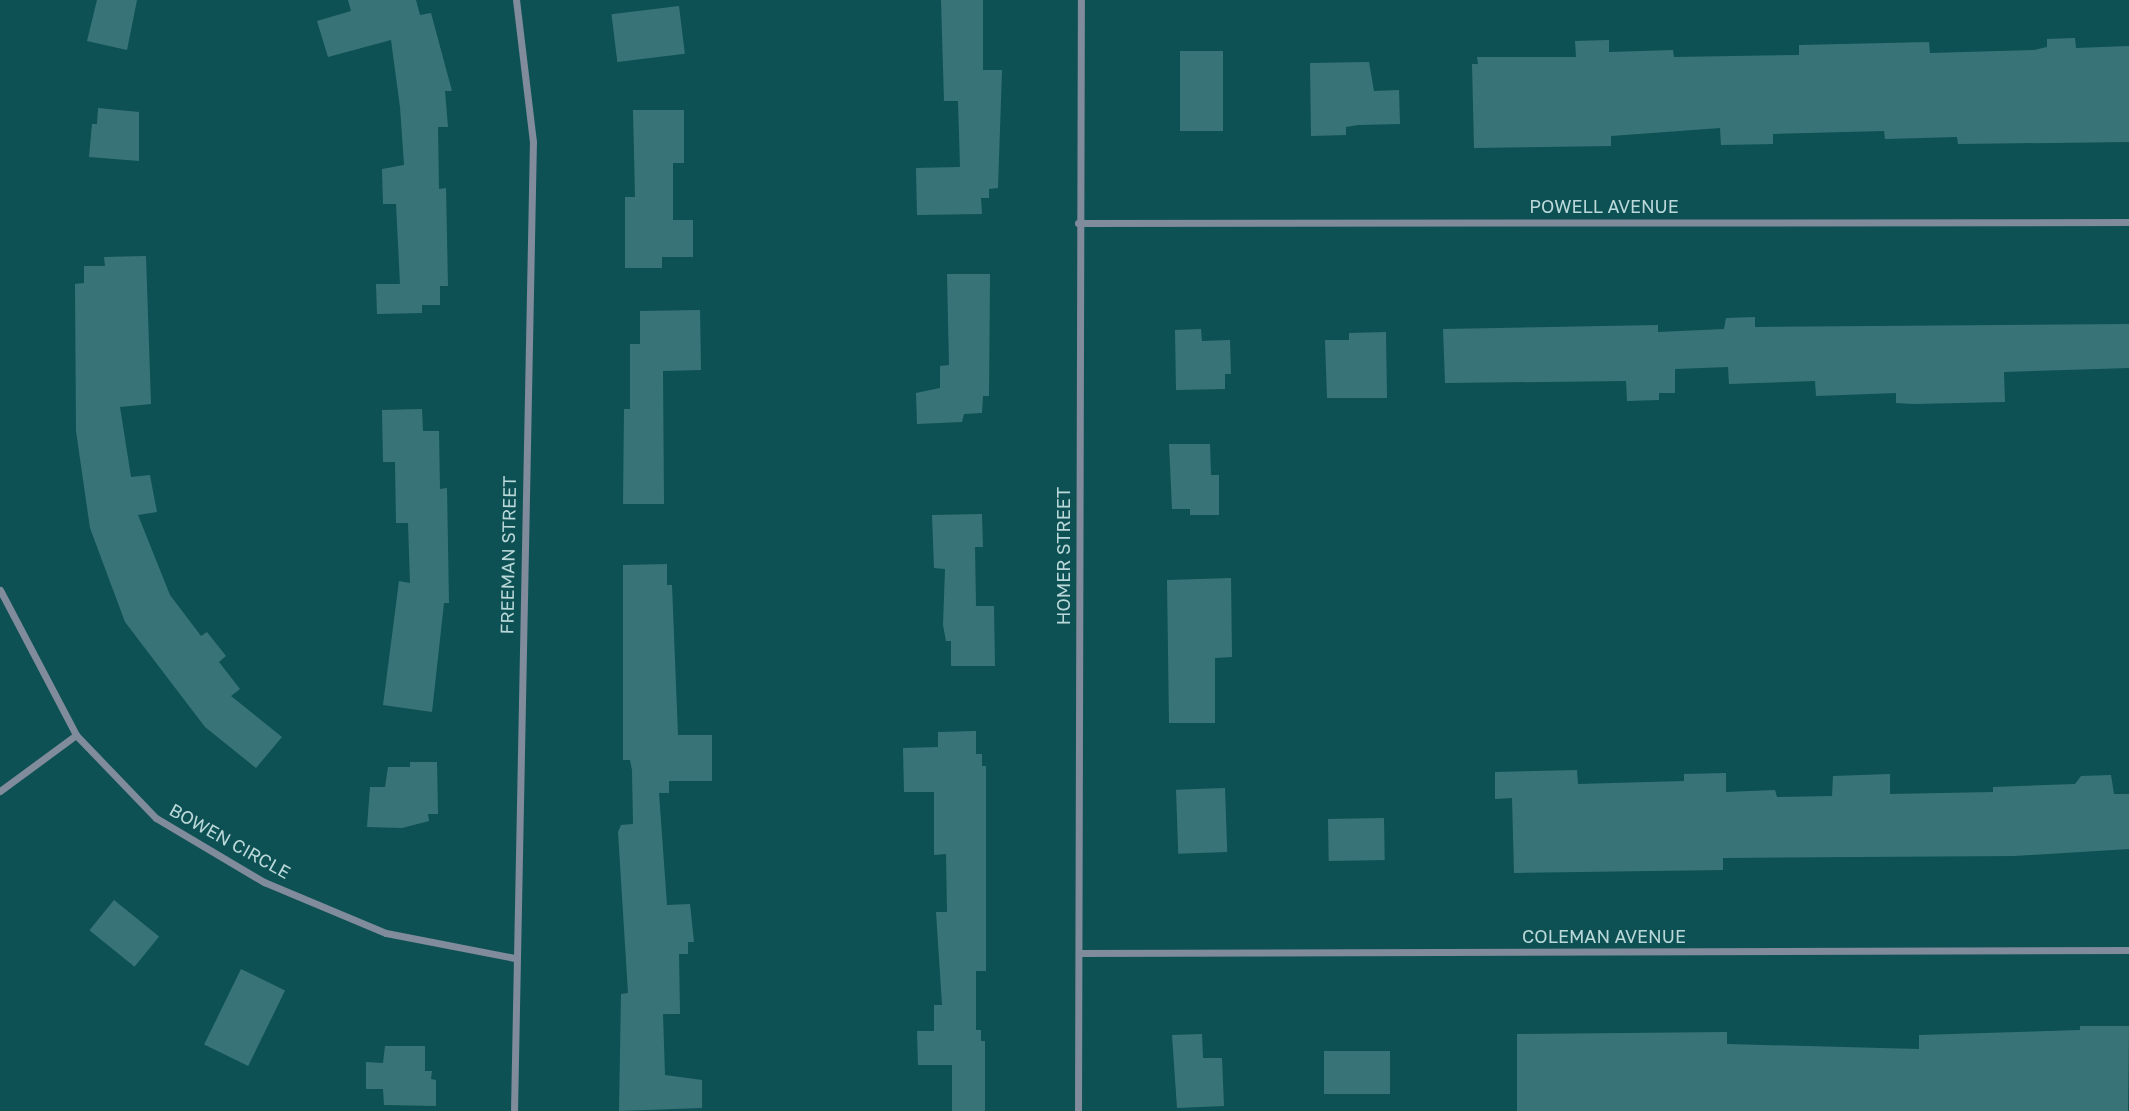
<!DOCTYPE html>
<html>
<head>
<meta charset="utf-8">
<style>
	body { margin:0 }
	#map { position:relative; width:2129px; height:1111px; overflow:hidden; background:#0e5154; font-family:"Golos Text",sans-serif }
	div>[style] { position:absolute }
	.building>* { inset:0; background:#387477; transform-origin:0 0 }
	.street>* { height:7px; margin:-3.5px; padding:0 3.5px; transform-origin:3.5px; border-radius:3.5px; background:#808b9c }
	span { translate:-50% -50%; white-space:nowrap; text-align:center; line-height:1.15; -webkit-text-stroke:5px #0e5154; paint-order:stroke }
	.street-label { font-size:18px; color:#bad8d9 }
</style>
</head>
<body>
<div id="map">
	<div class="building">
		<i style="clip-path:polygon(97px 0,137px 0,127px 50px,87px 41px)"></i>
		<i style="clip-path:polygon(348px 0,416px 0,420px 15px,431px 13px,452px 91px,445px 91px,448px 127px,438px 127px,439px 189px,446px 188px,448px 286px,440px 286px,440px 305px,422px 305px,422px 313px,377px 314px,376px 284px,400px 284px,396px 204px,383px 204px,382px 169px,404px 165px,400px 107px,391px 40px,328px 57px,317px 21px,351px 11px)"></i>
		<i style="clip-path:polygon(941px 0,983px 0,983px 70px,1002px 70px,998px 188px,989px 189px,989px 198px,981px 198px,982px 214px,917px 215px,916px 168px,960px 167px,958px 101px,944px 101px)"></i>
		<i style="left:679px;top:6px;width:48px;height:68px;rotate:83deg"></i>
		<i style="clip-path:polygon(2075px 38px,2076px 48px,2129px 46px,2129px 142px,1958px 144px,1957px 137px,1885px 139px,1884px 131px,1773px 134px,1773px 144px,1721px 145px,1720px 128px,1611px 136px,1611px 146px,1474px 148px,1472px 64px,1478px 64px,1477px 57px,1576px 57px,1575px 41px,1609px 40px,1609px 52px,1673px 50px,1674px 57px,1799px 55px,1799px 45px,1929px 42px,1930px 53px,2034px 50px,2047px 47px,2047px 39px)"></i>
		<i style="left:1180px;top:51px;width:43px;height:80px"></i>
		<i style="clip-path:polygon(1369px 62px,1374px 91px,1399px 90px,1400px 124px,1358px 125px,1346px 127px,1346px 135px,1311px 136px,1310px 63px)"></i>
		<i style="clip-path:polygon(98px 108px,139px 112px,139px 161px,89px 157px,92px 124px,97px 124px)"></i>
		<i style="clip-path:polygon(633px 110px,684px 110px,684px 163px,673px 163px,673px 220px,693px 220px,693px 257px,662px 257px,662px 268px,625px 268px,625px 197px,635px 197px)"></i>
		<i style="clip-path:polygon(146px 256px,151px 404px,120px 407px,131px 477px,150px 475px,152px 486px,157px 512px,138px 515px,170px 595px,201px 636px,207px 632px,226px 656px,219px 662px,240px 689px,231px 696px,282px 737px,256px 768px,205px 727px,125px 622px,90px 528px,76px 431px,75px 284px,84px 283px,84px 266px,105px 266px,104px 257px)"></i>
		<i style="clip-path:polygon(947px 274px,990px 274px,989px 396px,983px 396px,982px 413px,964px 414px,962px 422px,917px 424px,916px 393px,940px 388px,940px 366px,949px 365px)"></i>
		<i style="clip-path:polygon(700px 310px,701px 370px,663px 371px,664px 504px,623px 504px,624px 409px,630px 409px,630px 344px,640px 344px,640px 311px)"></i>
		<i style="clip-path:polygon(1755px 317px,1755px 327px,2129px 324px,2129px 368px,2004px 372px,2005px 402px,1913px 404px,1896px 403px,1896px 393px,1816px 396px,1815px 381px,1729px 384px,1728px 367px,1675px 369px,1675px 393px,1659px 393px,1659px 400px,1627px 401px,1626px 381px,1445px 383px,1443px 329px,1658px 325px,1658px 332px,1724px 329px,1726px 318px)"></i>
		<i style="clip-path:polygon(1201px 329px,1202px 341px,1230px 340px,1231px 374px,1225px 374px,1225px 389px,1176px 390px,1175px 330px)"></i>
		<i style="clip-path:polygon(1386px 332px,1387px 398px,1327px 398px,1325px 340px,1349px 340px,1349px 333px)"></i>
		<i style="clip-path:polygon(422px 409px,423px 431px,439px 431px,440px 489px,447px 488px,449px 603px,444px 603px,432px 712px,383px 705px,399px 581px,410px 583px,408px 523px,396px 523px,395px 462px,383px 462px,382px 410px)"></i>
		<i style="clip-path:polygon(1169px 444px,1210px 444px,1211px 475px,1219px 475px,1219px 515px,1190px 515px,1190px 509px,1172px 509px)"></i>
		<i style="clip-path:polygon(982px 514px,983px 547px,975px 547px,976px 606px,994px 606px,995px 666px,951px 666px,951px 641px,946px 641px,943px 625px,945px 569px,934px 568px,932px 515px)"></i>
		<i style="clip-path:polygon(667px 564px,667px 585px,672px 585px,678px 735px,712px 735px,712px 781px,669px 781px,669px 793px,659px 793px,667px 905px,690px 904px,694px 942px,688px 942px,688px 954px,679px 954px,680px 1014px,663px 1014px,665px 1075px,702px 1080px,702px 1108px,619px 1111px,621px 994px,628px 993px,618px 832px,621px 825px,633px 824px,632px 770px,630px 760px,623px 760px,623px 565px)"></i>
		<i style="clip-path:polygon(1231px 578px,1232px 657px,1215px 658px,1215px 723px,1169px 723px,1167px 580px)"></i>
		<i style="clip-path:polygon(976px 731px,976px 754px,982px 754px,982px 766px,986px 766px,986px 971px,976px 971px,976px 1030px,981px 1030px,981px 1041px,985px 1041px,985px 1111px,952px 1111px,952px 1065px,918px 1065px,917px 1031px,934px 1031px,934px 1005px,942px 1005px,936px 912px,947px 912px,946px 854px,934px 855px,934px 792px,904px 792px,903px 748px,938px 747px,938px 732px)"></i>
		<i style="clip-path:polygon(410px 762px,437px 762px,438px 814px,428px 814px,429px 821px,402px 828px,367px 827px,370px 787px,385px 787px,388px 767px,410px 767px)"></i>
		<i style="clip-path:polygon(1577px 770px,1578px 784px,1684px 781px,1684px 774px,1726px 773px,1726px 792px,1775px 790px,1777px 797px,1832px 796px,1833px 776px,1890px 774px,1890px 794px,1993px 792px,1993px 787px,2075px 784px,2081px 776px,2111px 775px,2114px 794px,2129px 794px,2129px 849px,2014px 856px,1723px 858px,1723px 870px,1514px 873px,1512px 798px,1495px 799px,1495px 772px)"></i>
		<i style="left:1225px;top:788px;width:64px;height:49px;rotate:88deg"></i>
		<i style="left:1384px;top:818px;width:42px;height:56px;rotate:89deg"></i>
		<i style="left:114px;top:900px;width:58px;height:39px;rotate:39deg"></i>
		<i style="left:241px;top:969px;width:49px;height:84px;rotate:26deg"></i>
		<i style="clip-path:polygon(2080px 1026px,2129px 1026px,2128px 1111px,1517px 1111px,1517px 1034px,1727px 1032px,1727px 1044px,1919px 1049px,1919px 1035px,2080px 1030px)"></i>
		<i style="clip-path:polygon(1202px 1034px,1203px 1058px,1222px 1058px,1224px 1106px,1177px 1108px,1172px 1035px)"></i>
		<i style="clip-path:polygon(385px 1046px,425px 1046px,425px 1071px,432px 1071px,431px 1079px,436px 1080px,436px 1106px,384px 1105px,383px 1089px,366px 1089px,366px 1062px,383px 1063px)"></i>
		<i style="left:1324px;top:1051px;width:66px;height:43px"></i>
	</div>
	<div class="street">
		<i style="left:1078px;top:223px;width:1051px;rotate:-0.05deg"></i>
		<i style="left:0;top:590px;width:164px;rotate:62.3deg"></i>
		<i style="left:76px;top:735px;width:115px;rotate:46.1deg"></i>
		<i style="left:156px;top:818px;width:126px;rotate:30.7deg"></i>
		<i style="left:264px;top:882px;width:132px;rotate:22.7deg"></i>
		<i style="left:386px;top:933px;width:131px;rotate:11deg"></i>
		<i style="left:0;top:791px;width:94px;rotate:-36.4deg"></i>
		<i style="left:1080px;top:953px;width:1049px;rotate:-0.16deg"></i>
		<i style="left:514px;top:1111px;width:969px;rotate:-88.88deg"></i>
		<i style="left:533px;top:142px;width:143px;rotate:-96.8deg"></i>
		<i style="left:1078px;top:1111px;width:1111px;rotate:-89.85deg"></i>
	</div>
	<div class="street-label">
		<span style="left:1604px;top:206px">POWELL AVENUE</span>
		<span style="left:508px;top:555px;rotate:-89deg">FREEMAN STREET</span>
		<span style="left:1063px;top:556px;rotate:-90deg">HOMER STREET</span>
		<span style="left:230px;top:841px;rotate:29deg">BOWEN CIRCLE</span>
		<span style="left:1604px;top:936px">COLEMAN AVENUE</span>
	</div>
</div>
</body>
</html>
